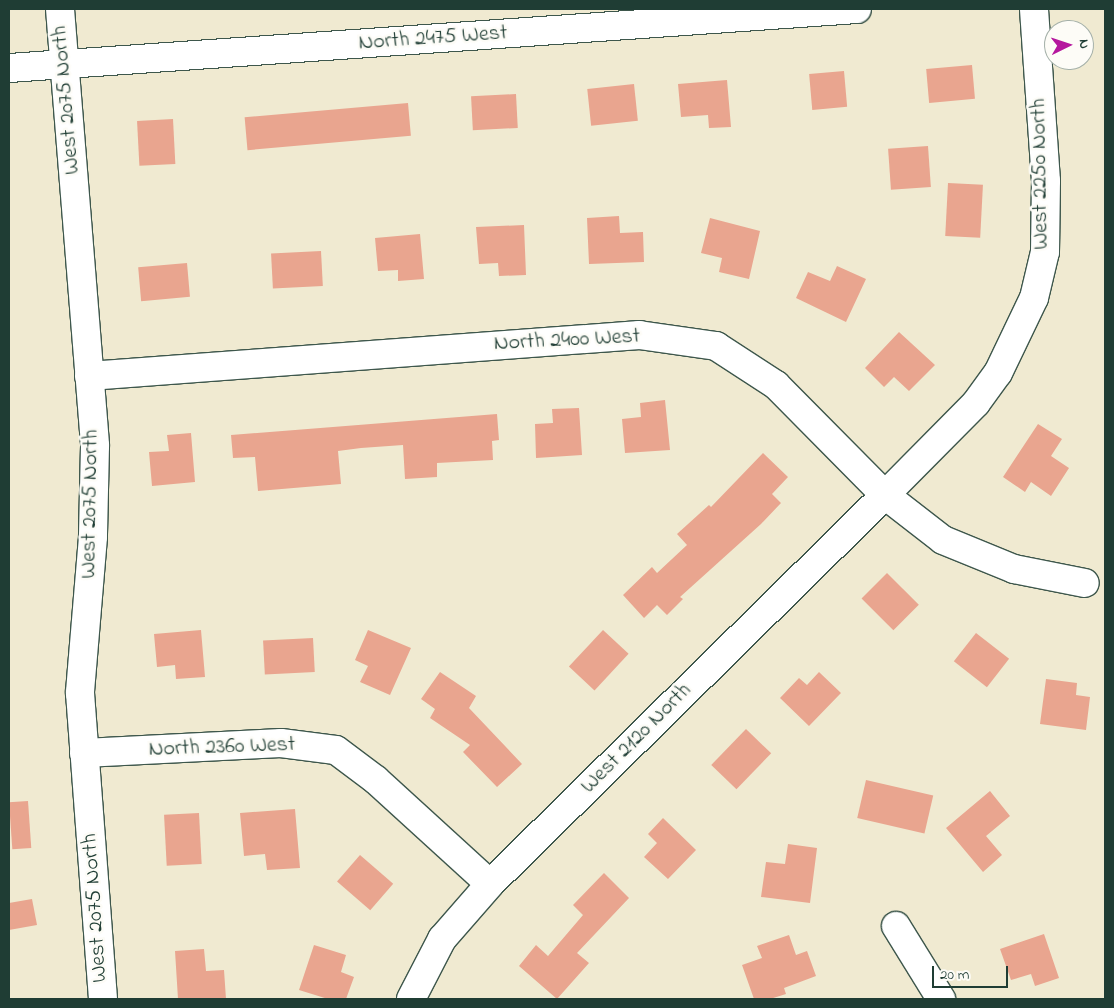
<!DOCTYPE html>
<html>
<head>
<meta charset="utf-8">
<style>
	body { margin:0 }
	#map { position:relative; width:1114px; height:1008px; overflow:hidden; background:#f0ead1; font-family:"Indie Flower",sans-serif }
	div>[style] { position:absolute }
	.building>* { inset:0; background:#e9a58f; transform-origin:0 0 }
	.roads { filter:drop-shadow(1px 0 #3e574c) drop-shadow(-1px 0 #3e574c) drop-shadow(0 1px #3e574c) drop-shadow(0 -1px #3e574c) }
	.street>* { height:28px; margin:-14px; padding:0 14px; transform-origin:14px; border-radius:14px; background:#fff }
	span { translate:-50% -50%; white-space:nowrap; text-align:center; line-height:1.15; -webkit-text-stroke:5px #fdfcf7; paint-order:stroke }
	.street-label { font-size:22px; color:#1f3d34 }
	.frame { position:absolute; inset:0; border:10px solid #1f3d34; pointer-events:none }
	.north { position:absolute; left:1044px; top:20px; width:50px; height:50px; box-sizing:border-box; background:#fdfcf7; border:1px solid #a4b0a9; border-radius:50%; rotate:86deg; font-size:14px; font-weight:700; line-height:20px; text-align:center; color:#1f3d34 }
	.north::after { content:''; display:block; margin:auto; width:18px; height:22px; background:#b5179e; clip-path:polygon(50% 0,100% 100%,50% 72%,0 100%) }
	.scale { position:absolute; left:932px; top:966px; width:76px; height:22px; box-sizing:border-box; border:2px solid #1f3d34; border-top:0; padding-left:6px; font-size:15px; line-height:18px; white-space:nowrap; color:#1f3d34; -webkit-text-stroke:4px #fdfcf7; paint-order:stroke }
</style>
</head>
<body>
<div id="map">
	<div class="building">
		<i style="left:972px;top:65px;width:34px;height:46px;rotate:85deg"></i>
		<i style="left:844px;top:71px;width:36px;height:35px;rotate:85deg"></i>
		<i style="clip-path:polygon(727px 80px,731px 127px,709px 128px,708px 115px,681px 117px,678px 84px)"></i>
		<i style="left:634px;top:84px;width:37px;height:47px;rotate:84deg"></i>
		<i style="left:516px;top:94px;width:34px;height:45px;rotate:87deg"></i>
		<i style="left:408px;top:103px;width:33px;height:164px;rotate:85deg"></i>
		<i style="left:173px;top:119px;width:45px;height:36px;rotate:87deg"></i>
		<i style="left:928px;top:146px;width:41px;height:40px;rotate:86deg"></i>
		<i style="left:948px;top:183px;width:35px;height:53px;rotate:3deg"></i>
		<i style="clip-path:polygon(619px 216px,620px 233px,643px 232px,644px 262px,589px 264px,587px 218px)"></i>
		<i style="clip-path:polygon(710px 218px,760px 231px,749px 279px,719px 272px,722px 258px,701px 253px)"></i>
		<i style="clip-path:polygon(524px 225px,526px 275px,499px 276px,498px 263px,479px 264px,476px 227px)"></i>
		<i style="clip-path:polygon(420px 234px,424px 279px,398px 281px,398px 270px,378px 271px,375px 238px)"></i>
		<i style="left:321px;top:251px;width:35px;height:50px;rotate:87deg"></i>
		<i style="left:187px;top:263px;width:34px;height:49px;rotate:85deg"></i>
		<i style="clip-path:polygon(837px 266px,866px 279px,846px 322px,796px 298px,808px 272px,830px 281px)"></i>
		<i style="clip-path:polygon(899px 332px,935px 365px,909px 391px,894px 377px,884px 387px,865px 368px)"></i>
		<i style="clip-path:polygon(665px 400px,670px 450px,625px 453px,622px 419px,641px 417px,640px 403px)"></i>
		<i style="clip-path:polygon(579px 408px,582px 455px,536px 458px,535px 424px,553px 423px,552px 409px)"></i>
		<i style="clip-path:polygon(497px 414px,499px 440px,492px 441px,493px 460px,437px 463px,437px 477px,405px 479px,403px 445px,361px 448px,338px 451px,341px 484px,258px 491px,255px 457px,233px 458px,231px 435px)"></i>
		<i style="clip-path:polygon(1038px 424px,1062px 439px,1051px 456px,1069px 468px,1051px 496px,1031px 482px,1025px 492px,1003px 477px)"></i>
		<i style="clip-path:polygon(191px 433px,195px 482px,152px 486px,149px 452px,169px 451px,167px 435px)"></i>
		<i style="clip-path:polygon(763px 453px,788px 477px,772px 494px,781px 503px,761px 524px,680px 597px,683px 599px,667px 615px,657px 605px,644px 618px,623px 595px,652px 567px,657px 573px,687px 545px,677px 534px,709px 505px,711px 507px)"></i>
		<i style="left:887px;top:573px;width:45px;height:36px;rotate:45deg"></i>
		<i style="clip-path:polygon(201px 630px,205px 677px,176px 679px,175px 665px,157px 667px,154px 634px)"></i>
		<i style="clip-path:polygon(368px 630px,411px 648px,390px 695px,360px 682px,368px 666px,355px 660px)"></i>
		<i style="left:603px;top:630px;width:35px;height:50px;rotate:43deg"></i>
		<i style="left:976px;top:633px;width:42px;height:36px;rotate:38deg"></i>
		<i style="left:313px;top:638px;width:34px;height:50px;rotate:87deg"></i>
		<i style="clip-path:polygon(440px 672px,476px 696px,469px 708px,522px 764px,497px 787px,463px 752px,470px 745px,430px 718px,435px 709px,421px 699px)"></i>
		<i style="clip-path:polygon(819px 672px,841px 693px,809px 726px,780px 698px,799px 678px,807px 685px)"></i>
		<i style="clip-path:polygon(1046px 679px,1077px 683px,1076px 695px,1090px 697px,1086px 730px,1040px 724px)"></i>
		<i style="left:746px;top:729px;width:35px;height:50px;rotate:44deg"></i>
		<i style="left:866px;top:780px;width:69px;height:39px;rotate:13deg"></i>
		<i style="clip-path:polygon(990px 791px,1010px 816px,986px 836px,1002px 855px,983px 872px,946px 828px)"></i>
		<i style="left:28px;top:801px;width:47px;height:19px;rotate:86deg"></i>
		<i style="clip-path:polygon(295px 809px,300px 868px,267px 870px,265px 854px,244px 856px,240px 813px)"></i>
		<i style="left:199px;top:813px;width:51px;height:35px;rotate:87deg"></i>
		<i style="clip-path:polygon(663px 818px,696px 850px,668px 879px,644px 857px,657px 843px,648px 834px)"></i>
		<i style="clip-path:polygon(788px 844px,817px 848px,810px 903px,761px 897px,766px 862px,785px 864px)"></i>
		<i style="left:360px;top:855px;width:44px;height:35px;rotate:41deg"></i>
		<i style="clip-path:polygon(604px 873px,629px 898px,577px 953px,589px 963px,557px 999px,519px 966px,536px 945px,548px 956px,583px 915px,573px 905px)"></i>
		<i style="clip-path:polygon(32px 899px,37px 925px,9px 930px,9px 903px)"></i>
		<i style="clip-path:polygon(1044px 934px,1059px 978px,1035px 986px,1031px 974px,1011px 980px,1000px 949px)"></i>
		<i style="clip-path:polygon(789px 935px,796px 955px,807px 951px,816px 976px,784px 988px,786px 994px,770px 999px,754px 999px,742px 965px,762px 958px,757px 946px)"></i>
		<i style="clip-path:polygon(314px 945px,346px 955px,341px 972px,354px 977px,346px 999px,328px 999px,299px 990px)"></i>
		<i style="clip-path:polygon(204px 949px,206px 971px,224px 970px,226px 999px,178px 999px,175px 951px)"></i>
	</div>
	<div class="roads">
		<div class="street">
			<i style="left:60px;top:9px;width:438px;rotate:85.4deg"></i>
			<i style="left:95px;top:446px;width:91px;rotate:91.3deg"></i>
			<i style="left:93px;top:537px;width:157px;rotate:94.8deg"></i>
			<i style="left:80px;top:693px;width:307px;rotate:85.7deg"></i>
			<i style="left:9px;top:68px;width:850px;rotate:-3.98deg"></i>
			<i style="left:89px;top:376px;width:552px;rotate:-4.26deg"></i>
			<i style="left:639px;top:335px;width:78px;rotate:8.1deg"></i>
			<i style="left:716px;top:346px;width:72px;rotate:33deg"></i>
			<i style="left:776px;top:385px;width:155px;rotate:45.3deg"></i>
			<i style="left:885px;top:495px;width:73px;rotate:37.8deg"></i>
			<i style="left:943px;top:540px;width:77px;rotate:22.2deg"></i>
			<i style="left:1014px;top:569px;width:72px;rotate:11.2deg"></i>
			<i style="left:84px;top:753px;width:197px;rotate:-2.9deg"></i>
			<i style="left:281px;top:743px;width:55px;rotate:7.3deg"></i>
			<i style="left:336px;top:750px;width:50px;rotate:36.9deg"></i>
			<i style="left:376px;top:780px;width:154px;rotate:42.4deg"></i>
			<i style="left:896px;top:926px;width:86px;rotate:58.3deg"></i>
			<i style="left:411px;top:999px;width:68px;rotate:-62.7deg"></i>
			<i style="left:442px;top:939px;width:73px;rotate:-48.9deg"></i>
			<i style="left:490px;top:884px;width:554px;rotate:-44.56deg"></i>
			<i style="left:885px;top:495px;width:129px;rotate:-45.3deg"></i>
			<i style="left:976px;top:403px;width:37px;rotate:-54deg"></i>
			<i style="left:998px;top:373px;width:83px;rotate:-64.4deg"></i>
			<i style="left:1034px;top:298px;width:47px;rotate:-76.6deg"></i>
			<i style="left:1045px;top:252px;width:71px;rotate:-89.2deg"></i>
			<i style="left:1046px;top:181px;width:172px;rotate:-94deg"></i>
		</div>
	</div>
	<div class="street-label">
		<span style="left:433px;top:39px;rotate:-4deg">North 2475 West</span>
		<span style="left:67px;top:100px;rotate:-95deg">West 2075 North</span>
		<span style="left:1041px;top:174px;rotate:-91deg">West 2250 North</span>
		<span style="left:567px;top:341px;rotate:-3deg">North 2400 West</span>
		<span style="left:91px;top:504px;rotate:-89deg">West 2075 North</span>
		<span style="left:637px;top:739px;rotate:-45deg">West 2120 North</span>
		<span style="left:222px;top:748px;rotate:-2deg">North 2360 West</span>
		<span style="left:96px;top:908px;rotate:-94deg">West 2075 North</span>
	</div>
	<div class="frame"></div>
	<div class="north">N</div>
	<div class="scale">20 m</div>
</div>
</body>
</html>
